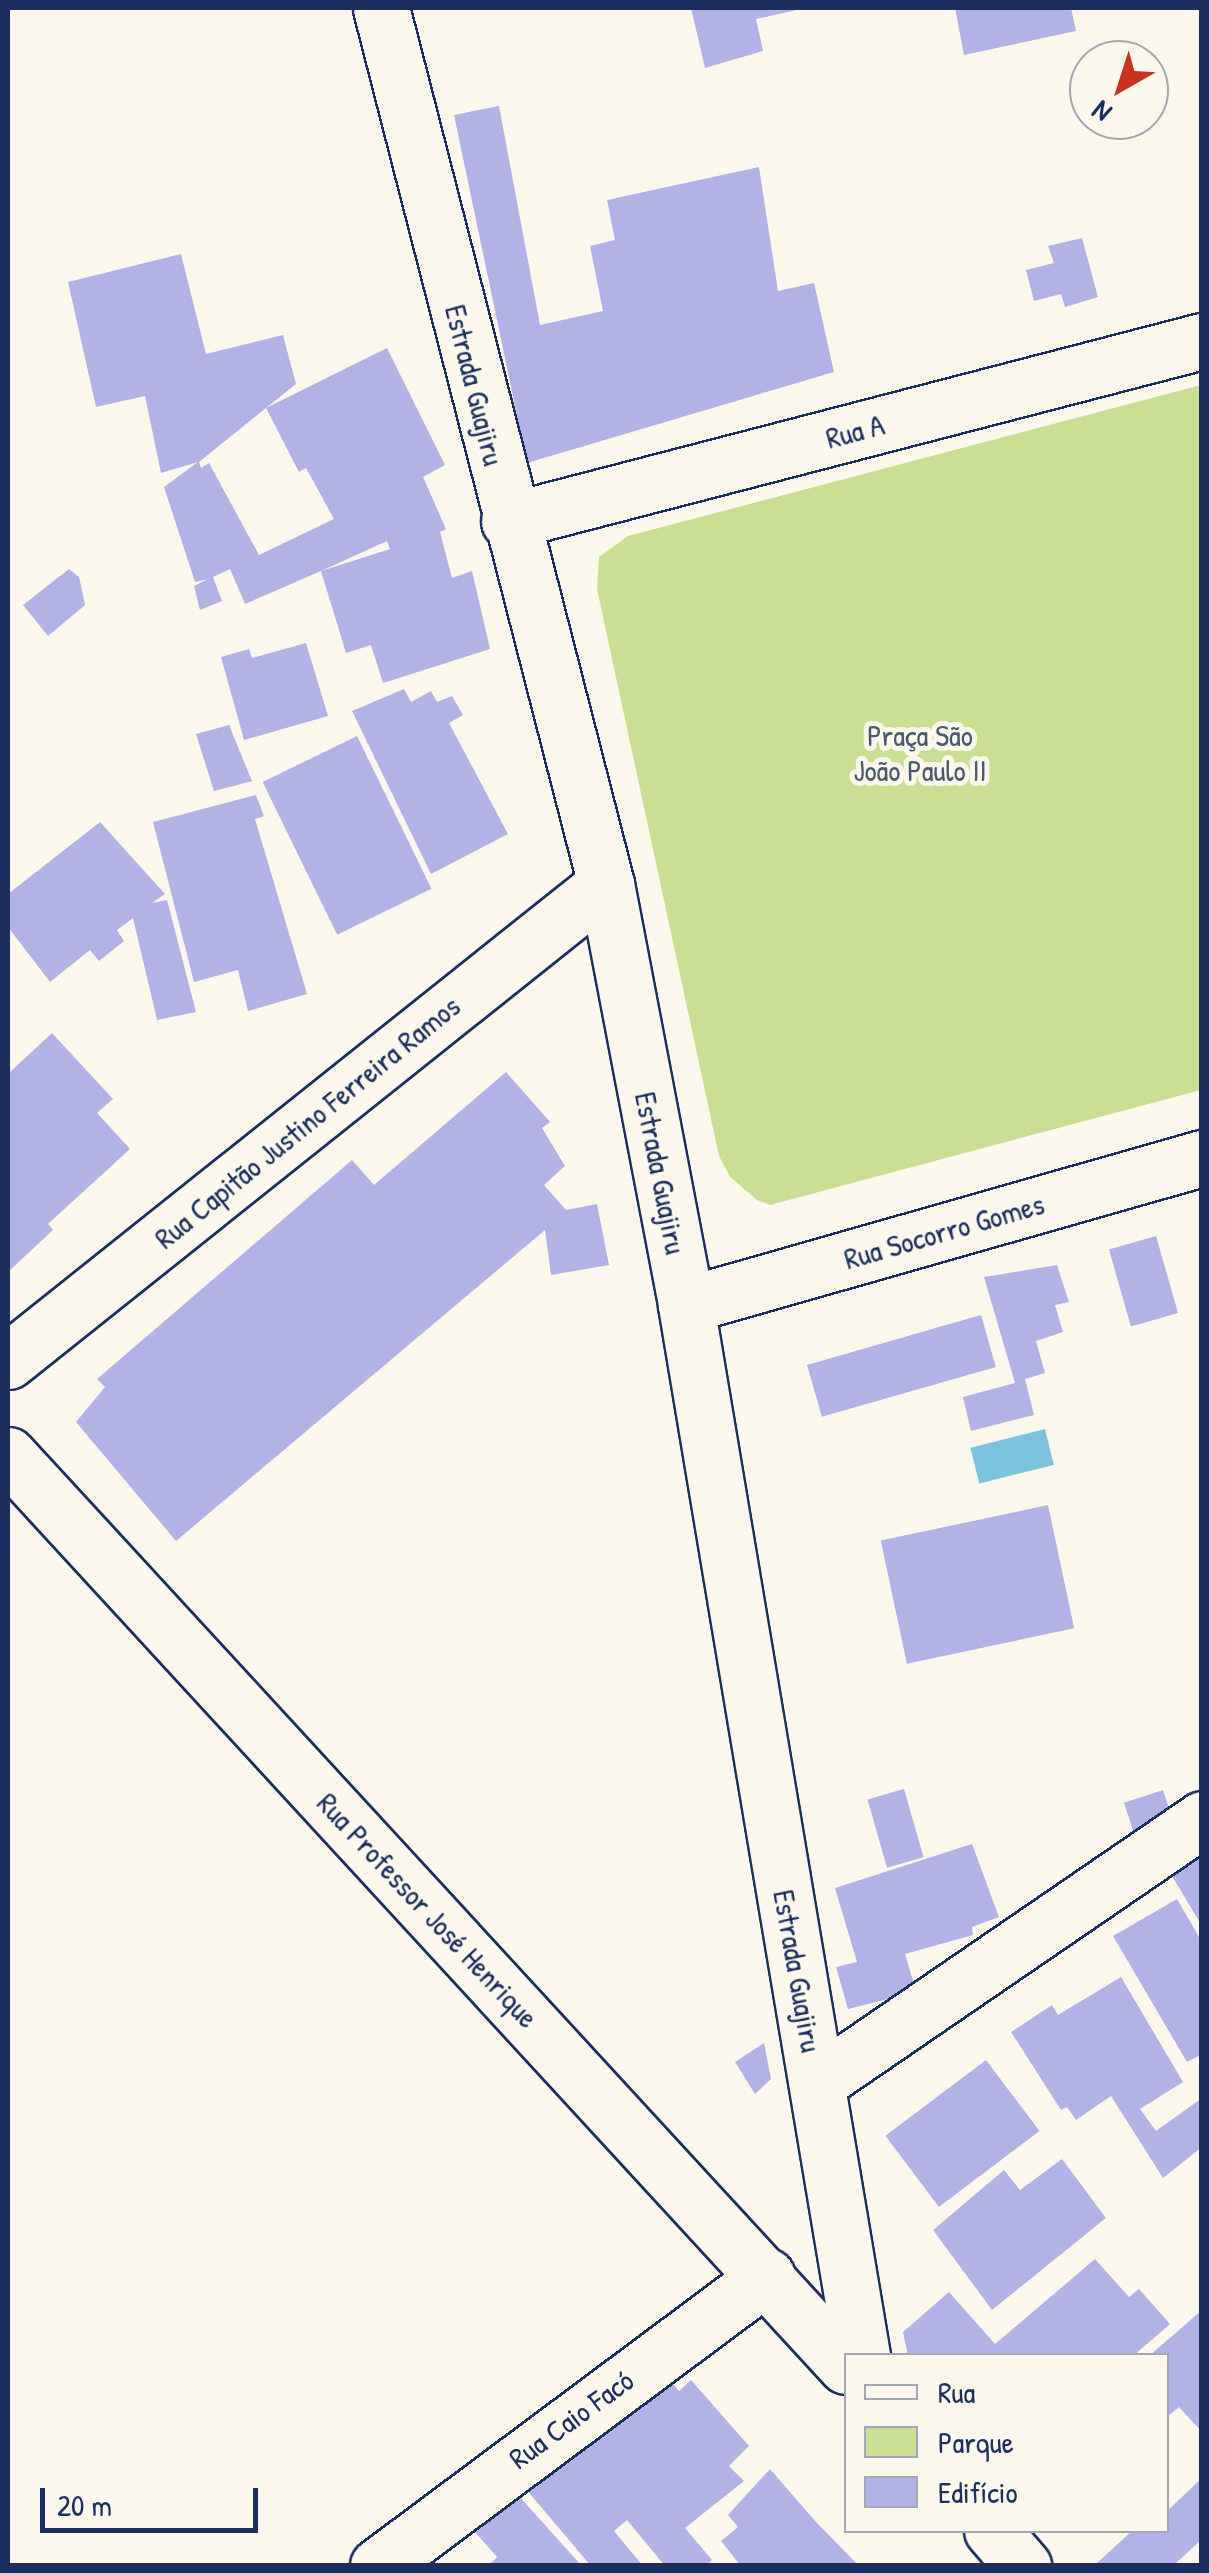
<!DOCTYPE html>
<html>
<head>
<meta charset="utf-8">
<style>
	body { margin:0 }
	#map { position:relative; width:1209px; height:2573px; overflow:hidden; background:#fbf7ec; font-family:"Patrick Hand",sans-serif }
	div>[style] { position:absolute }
	.green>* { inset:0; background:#cbdf94 }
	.water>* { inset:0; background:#7cc4dd; transform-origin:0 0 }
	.building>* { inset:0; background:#b2b2e4; transform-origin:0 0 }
	.roads { filter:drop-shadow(2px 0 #1b2f5e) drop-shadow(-2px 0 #1b2f5e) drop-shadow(0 2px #1b2f5e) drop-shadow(0 -2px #1b2f5e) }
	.street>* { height:55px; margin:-27.5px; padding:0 27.5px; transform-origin:27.5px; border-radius:27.5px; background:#fbf7ec }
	span { translate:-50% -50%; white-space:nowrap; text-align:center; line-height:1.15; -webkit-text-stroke:10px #fbf7ec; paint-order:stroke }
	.street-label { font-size:30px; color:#1b2f5e }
	.park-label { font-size:30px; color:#475b6c }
	.frame { position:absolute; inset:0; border:10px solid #1b2f5e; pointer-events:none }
	.legend { position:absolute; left:844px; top:2353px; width:325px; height:180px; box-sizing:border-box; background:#fbf7ec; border:2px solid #a1a7b3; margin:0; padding:12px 18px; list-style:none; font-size:30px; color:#1b2f5e }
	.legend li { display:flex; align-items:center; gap:20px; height:50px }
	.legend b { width:50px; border:2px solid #a1a7b3 }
	.north { position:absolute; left:1069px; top:40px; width:100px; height:100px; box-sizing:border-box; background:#fbf7ec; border:2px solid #a1a7b3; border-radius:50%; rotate:219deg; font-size:28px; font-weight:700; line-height:40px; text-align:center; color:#1b2f5e }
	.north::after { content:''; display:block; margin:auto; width:35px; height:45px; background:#c8321e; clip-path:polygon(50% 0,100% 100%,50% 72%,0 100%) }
	.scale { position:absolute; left:40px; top:2488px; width:218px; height:45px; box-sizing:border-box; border:5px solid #1b2f5e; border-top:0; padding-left:12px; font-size:30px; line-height:35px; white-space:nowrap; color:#1b2f5e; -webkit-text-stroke:8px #fbf7ec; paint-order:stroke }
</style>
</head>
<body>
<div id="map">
	<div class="green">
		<i style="clip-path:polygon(1201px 385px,1201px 1090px,770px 1205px,757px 1200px,730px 1177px,719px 1156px,597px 589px,599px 557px,628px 536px)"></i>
	</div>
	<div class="water">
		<i style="left:1045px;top:1429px;width:37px;height:77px;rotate:76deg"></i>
	</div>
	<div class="building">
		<i style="clip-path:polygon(691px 8px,800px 8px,801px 9px,756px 19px,763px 51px,705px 68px)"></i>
		<i style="clip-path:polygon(955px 8px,1071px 8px,1076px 31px,964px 55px)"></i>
		<i style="clip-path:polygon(499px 106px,540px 325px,603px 311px,590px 246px,615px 240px,607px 200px,759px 167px,778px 291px,814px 283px,834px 372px,527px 463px,454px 115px)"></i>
		<i style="clip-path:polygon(1082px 238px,1098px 297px,1065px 307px,1061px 294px,1034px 301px,1026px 270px,1054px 263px,1048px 246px)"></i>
		<i style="clip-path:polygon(evenodd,181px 254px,206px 354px,283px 335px,296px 384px,266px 408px,387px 348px,445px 465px,423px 477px,446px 529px,440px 532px,452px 578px,472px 571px,490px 649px,383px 683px,371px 645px,346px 653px,321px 571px,245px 604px,230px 569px,213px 577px,222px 601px,200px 610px,194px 586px,208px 579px,195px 582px,164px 487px,198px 462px,161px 473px,145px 396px,96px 407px,68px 282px,181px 254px,266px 408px,299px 472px,306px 468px,334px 519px,259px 555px,209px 463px,201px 468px,199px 462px,266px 408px,181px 254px,387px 541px,390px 549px,321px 571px,387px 541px)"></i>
		<i style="clip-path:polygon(69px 569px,79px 577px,85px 605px,48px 636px,23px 605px)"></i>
		<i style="clip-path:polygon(306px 643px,328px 716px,244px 740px,221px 657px,249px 649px,252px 658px)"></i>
		<i style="clip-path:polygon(404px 689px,411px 702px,431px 691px,437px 702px,452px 696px,463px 715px,449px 723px,508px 834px,431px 874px,352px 711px)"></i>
		<i style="clip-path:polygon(229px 725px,252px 781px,214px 791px,196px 734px)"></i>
		<i style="left:357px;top:736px;width:170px;height:105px;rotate:64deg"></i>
		<i style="clip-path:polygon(256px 795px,264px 816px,255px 819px,307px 994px,248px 1011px,238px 970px,194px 982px,153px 822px)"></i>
		<i style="clip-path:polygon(100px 822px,165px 894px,152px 903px,167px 900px,196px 1012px,157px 1020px,133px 918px,117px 930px,124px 941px,99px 961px,90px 950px,50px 982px,8px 927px,8px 894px)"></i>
		<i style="clip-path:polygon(52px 1033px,113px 1099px,97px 1113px,130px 1149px,48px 1224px,53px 1230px,8px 1272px,8px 1074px)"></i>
		<i style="clip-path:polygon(506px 1072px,550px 1122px,542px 1128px,565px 1166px,544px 1185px,566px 1210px,597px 1204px,609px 1265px,551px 1275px,545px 1230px,176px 1541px,76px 1422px,105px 1387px,97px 1379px,352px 1160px,374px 1185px)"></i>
		<i style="left:1156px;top:1236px;width:80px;height:49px;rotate:74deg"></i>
		<i style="clip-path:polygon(1057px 1265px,1069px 1302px,1055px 1305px,1063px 1332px,1036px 1341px,1045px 1373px,1025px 1379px,1034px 1415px,971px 1431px,963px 1397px,1015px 1383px,984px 1277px)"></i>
		<i style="left:981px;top:1315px;width:54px;height:181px;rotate:74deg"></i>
		<i style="left:1048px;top:1505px;width:126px;height:171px;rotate:78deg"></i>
		<i style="left:904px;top:1789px;width:71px;height:38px;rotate:74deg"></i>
		<i style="left:1163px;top:1790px;width:38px;height:41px;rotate:72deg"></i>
		<i style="clip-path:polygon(972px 1844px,999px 1917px,972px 1927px,973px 1935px,905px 1954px,915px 1987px,908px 1994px,848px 2009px,836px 1967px,857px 1962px,835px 1888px)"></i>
		<i style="clip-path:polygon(1202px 1856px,1202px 1926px,1172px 1876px)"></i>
		<i style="clip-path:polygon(1177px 1899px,1202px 1942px,1202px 2054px,1187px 2062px,1113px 1936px)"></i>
		<i style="clip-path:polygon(1121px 1977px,1183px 2082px,1140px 2109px,1156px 2131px,1202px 2098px,1202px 2147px,1163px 2178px,1111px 2096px,1076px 2120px,1067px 2107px,1061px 2110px,1011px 2032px,1052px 2005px,1058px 2015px)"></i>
		<i style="clip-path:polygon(764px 2043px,771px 2079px,755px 2094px,735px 2062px)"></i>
		<i style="left:986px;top:2060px;width:89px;height:126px;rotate:53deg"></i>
		<i style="clip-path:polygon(1062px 2159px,1106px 2218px,992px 2310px,933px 2230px,1004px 2170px,1020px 2190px)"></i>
		<i style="clip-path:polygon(1095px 2259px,1129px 2297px,1139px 2289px,1170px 2324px,1133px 2356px,908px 2356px,903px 2332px,949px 2292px,995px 2344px)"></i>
		<i style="clip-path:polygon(1202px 2310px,1202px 2432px,1179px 2407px,1166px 2418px,1166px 2356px,1149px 2356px)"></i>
		<i style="clip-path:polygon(664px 2373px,679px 2391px,691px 2380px,749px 2446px,729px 2466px,744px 2481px,685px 2528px,712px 2560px,705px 2566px,665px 2566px,627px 2520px,614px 2531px,643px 2566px,591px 2566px,525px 2488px)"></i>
		<i style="clip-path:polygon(770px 2469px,816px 2522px,859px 2566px,741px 2566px,721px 2541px,738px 2527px,728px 2515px)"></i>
		<i style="clip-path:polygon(1202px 2478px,1202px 2539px,1173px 2566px,1097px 2563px,1133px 2530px,1166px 2530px,1166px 2512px)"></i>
		<i style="clip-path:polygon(517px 2494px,582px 2566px,488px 2566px,497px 2557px,474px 2531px)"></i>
	</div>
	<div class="roads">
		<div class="street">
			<i style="left:381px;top:8px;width:904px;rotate:75.6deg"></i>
			<i style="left:606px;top:884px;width:429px;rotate:79.2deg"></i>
			<i style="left:686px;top:1305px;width:1066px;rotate:80.49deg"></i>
			<i style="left:509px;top:521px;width:716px;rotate:-14.56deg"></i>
			<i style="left:686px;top:1305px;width:537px;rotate:-15.9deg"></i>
			<i style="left:8px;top:1361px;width:765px;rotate:-38.58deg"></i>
			<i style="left:8px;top:1455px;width:1238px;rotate:47.39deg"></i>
			<i style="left:817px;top:2083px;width:467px;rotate:-34.4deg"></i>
			<i style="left:992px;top:2530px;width:48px;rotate:49.3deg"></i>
			<i style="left:378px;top:2566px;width:485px;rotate:-36.7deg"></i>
		</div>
	</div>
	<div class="street-label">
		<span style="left:475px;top:385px;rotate:76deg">Estrada Guajiru</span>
		<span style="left:855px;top:431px;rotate:-15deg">Rua A</span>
		<span style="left:307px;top:1122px;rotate:-39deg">Rua Capitão Justino Ferreira Ramos</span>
		<span style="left:661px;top:1173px;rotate:79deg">Estrada Guajiru</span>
		<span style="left:944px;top:1231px;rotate:-16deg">Rua Socorro Gomes</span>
		<span style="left:428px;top:1910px;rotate:47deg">Rua Professor José Henrique</span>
		<span style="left:798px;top:1971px;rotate:80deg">Estrada Guajiru</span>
		<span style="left:571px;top:2419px;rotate:-36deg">Rua Caio Facó</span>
	</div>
	<div class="park-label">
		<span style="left:920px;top:752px">Praça São<br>João Paulo II</span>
	</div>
	<div class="frame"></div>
	<ul class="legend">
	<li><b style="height:12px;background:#fbf7ec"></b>Rua</li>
	<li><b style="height:28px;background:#cbdf94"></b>Parque</li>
	<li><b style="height:28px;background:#b2b2e4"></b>Edifício</li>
	</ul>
	<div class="north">N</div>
	<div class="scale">20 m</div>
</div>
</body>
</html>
